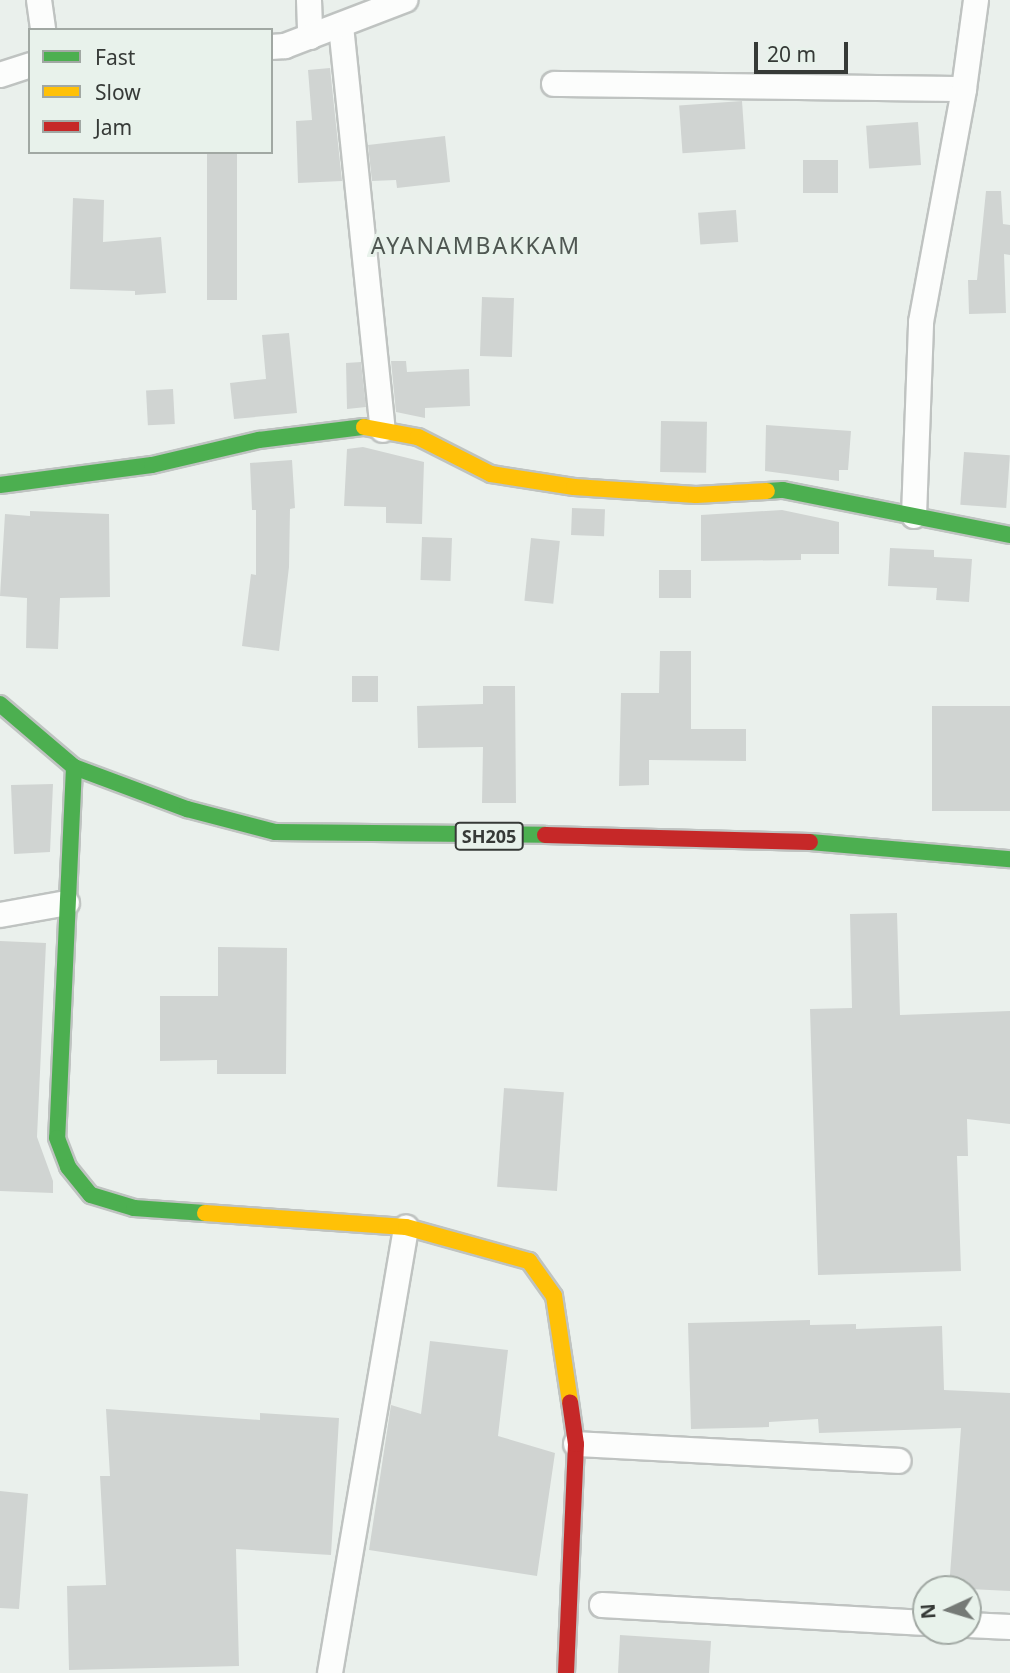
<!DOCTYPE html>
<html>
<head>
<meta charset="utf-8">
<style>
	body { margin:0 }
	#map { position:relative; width:1010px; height:1673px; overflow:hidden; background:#eaf0ec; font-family:"Noto Sans",sans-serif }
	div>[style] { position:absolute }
	.building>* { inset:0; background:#d0d4d2; transform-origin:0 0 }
	.roads { filter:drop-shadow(2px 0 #bfc3c1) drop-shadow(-2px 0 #bfc3c1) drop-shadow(0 2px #bfc3c1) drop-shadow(0 -2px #bfc3c1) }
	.street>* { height:24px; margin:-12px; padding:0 12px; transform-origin:12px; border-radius:12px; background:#fcfdfc }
	.fast>* { height:16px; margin:-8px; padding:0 8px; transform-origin:8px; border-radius:8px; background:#4caf50 }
	.slow>* { height:16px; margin:-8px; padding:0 8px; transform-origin:8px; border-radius:8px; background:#ffc107 }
	.jam>* { height:16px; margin:-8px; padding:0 8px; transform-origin:8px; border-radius:8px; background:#c62828 }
	span { translate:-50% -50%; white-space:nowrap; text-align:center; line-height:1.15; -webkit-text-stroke:6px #e8f2eb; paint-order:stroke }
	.shield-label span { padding:2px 5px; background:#e8f2eb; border:2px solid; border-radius:5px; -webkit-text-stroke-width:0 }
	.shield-label { font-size:18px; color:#363a37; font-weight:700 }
	.quarter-label { font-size:23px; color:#4f5752; letter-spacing:2px }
	.legend { position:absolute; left:28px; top:28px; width:245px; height:126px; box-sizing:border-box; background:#e8f2eb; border:2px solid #a1a8a3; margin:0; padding:9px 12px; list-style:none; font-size:21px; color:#363a37 }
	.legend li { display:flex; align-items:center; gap:14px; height:35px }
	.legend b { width:35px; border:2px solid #a1a8a3 }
	.north { position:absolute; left:912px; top:1575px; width:70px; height:70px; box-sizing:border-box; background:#e8f2eb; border:2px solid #a1a8a3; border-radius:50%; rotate:266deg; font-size:19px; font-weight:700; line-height:28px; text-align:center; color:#363a37 }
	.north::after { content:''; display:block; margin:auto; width:24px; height:32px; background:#757a76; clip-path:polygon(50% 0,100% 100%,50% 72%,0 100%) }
	.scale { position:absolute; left:754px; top:42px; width:94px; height:32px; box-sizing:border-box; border:4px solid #363a37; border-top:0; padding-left:9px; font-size:21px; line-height:24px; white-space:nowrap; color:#363a37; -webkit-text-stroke:5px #e8f2eb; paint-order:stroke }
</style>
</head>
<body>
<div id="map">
	<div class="building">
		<i style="clip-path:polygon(330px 68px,342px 181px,298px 183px,296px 121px,312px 120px,308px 70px)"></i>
		<i style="left:742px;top:101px;width:48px;height:63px;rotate:86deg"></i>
		<i style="left:918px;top:122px;width:43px;height:52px;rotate:86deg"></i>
		<i style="clip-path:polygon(445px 136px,450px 182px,397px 188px,396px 180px,372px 181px,368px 145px)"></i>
		<i style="left:207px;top:152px;width:30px;height:148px"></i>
		<i style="left:838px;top:160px;width:33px;height:35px;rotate:90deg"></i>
		<i style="clip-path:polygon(986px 191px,1001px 191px,1003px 224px,1010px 225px,1010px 255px,1004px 254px,1006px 313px,969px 314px,968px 280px,977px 280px)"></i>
		<i style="clip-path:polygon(73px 198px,104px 200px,103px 242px,161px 237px,166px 293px,135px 295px,135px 291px,70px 289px)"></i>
		<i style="left:736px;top:210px;width:32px;height:38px;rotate:86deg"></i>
		<i style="left:482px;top:297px;width:32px;height:59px;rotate:2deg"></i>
		<i style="clip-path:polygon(289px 333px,297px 413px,234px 419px,230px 383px,266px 379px,262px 335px)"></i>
		<i style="clip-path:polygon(391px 361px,406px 361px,407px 372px,469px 369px,470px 406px,425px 408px,425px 418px,396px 412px)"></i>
		<i style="clip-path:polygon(361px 362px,366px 407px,347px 409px,346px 363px)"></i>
		<i style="left:173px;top:389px;width:35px;height:27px;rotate:87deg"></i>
		<i style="left:661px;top:421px;width:46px;height:51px;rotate:1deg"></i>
		<i style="clip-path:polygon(766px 425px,851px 431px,848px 470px,839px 470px,839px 481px,765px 471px)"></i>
		<i style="clip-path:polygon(363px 447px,424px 462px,422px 524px,386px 523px,386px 507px,344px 506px,347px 449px)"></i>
		<i style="left:964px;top:452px;width:46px;height:53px;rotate:4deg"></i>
		<i style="clip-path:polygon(292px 460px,295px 508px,290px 509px,289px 567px,279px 651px,242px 646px,251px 574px,256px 575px,256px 510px,252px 510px,250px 463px)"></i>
		<i style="left:572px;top:508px;width:33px;height:27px;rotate:2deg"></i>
		<i style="clip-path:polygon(782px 510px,839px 522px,839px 554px,801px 554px,801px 560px,701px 561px,701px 515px)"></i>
		<i style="clip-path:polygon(30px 511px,109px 514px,110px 597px,60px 598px,58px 649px,26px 648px,27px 598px,0 596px,5px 514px,30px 516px)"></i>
		<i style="left:422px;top:537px;width:30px;height:43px;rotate:2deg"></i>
		<i style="left:531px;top:538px;width:29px;height:63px;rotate:6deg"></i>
		<i style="clip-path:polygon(890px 548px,934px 550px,934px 557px,972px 559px,969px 602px,936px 600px,937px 588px,888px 586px)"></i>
		<i style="left:659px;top:570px;width:32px;height:28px"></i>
		<i style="clip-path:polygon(660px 651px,691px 651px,691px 729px,746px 729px,746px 761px,649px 760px,649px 785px,619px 786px,621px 693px,659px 693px)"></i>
		<i style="left:352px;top:676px;width:26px;height:26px"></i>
		<i style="clip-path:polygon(483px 686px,515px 686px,516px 803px,482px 803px,483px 747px,418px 748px,417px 706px,483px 704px)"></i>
		<i style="left:1010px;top:706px;width:105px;height:78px;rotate:90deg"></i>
		<i style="clip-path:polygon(53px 784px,50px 852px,14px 854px,11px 785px)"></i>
		<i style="clip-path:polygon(897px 913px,900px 1015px,1010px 1011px,1010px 1124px,967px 1119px,968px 1156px,957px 1156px,961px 1271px,818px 1275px,810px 1009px,852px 1008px,850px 914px)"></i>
		<i style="clip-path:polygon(0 941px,46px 943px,37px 1137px,53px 1181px,53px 1193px,0 1191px)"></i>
		<i style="clip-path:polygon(218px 947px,287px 948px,286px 1074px,217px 1074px,217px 1060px,160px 1061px,160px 996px,218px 996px)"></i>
		<i style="left:504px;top:1088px;width:60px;height:99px;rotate:4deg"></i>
		<i style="clip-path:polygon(810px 1320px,810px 1325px,856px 1324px,856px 1329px,942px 1326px,944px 1390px,1010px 1393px,1010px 1591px,949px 1588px,961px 1428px,819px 1433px,818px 1419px,769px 1422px,769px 1427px,691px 1429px,688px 1323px)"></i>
		<i style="clip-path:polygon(430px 1341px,508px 1350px,498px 1436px,555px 1453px,537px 1576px,369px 1550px,391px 1405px,421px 1414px)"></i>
		<i style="clip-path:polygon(106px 1409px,260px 1420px,260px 1413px,339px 1418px,331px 1555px,236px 1549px,239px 1666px,69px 1670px,67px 1586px,106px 1585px,100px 1476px,110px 1476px)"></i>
		<i style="clip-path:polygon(0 1491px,28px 1494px,19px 1609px,0 1608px)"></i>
		<i style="clip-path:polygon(620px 1635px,711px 1641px,709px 1673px,618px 1673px)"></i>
	</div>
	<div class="roads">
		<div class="street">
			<i style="left:39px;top:0;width:30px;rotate:82deg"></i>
			<i style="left:309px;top:0;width:37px;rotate:88deg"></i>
			<i style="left:341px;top:26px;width:406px;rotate:84.1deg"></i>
			<i style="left:271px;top:47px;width:14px;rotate:-4deg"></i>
			<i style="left:285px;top:46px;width:129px;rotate:-21deg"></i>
			<i style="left:0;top:75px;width:32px;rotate:-18deg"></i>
			<i style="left:554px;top:84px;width:410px;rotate:0.7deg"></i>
			<i style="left:914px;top:516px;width:194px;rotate:-87.9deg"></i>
			<i style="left:921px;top:322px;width:237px;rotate:-79.5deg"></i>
			<i style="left:964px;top:89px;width:90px;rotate:-82.3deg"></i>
			<i style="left:0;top:915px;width:68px;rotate:-10.2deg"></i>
			<i style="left:576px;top:1444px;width:323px;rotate:3deg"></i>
			<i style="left:602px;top:1605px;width:324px;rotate:3.2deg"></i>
			<i style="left:968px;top:1625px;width:42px;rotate:2.7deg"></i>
			<i style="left:330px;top:1673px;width:452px;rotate:-80.3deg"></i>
		</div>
		<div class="fast">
			<i style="left:0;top:485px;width:153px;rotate:-7.5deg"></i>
			<i style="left:152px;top:465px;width:110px;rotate:-13.2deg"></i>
			<i style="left:259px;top:440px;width:106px;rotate:-7.1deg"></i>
			<i style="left:767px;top:491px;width:16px;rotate:-4deg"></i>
			<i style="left:783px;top:490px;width:231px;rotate:11.2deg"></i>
			<i style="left:0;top:704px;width:97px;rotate:40.4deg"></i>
			<i style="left:74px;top:767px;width:121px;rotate:20.4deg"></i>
			<i style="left:187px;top:809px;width:91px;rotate:14.6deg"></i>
			<i style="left:275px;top:832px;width:270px;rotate:0.6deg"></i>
			<i style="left:74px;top:767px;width:371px;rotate:92.6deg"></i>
			<i style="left:57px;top:1138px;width:31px;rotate:69deg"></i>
			<i style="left:68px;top:1167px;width:36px;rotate:51deg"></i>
			<i style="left:91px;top:1195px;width:45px;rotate:16.8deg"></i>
			<i style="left:134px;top:1208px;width:71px;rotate:4deg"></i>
			<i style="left:810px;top:842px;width:201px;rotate:4.9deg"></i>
		</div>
		<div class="slow">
			<i style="left:364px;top:427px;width:55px;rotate:10.5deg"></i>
			<i style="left:418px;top:437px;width:82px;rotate:26.9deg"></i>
			<i style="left:491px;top:474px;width:84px;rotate:8.9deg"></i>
			<i style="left:574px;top:487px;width:122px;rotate:3.8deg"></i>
			<i style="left:696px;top:495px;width:71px;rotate:-3.2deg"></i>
			<i style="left:205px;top:1213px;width:201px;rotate:4deg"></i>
			<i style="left:406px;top:1227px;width:128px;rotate:15.5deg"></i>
			<i style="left:529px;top:1261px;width:43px;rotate:54.5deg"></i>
			<i style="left:554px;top:1296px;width:107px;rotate:81.4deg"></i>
		</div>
		<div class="jam">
			<i style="left:545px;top:835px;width:265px;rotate:1.5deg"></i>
			<i style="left:566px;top:1673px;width:229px;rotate:-87.5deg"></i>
			<i style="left:576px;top:1444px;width:42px;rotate:-98.1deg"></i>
		</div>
	</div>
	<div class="shield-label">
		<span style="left:489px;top:836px">SH205</span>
	</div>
	<div class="quarter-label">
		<span style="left:476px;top:245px">AYANAMBAKKAM</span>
	</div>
	<ul class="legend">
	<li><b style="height:9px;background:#4caf50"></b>Fast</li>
	<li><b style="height:9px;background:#ffc107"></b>Slow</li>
	<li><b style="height:9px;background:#c62828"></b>Jam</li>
	</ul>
	<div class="north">N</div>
	<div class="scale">20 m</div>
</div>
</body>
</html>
